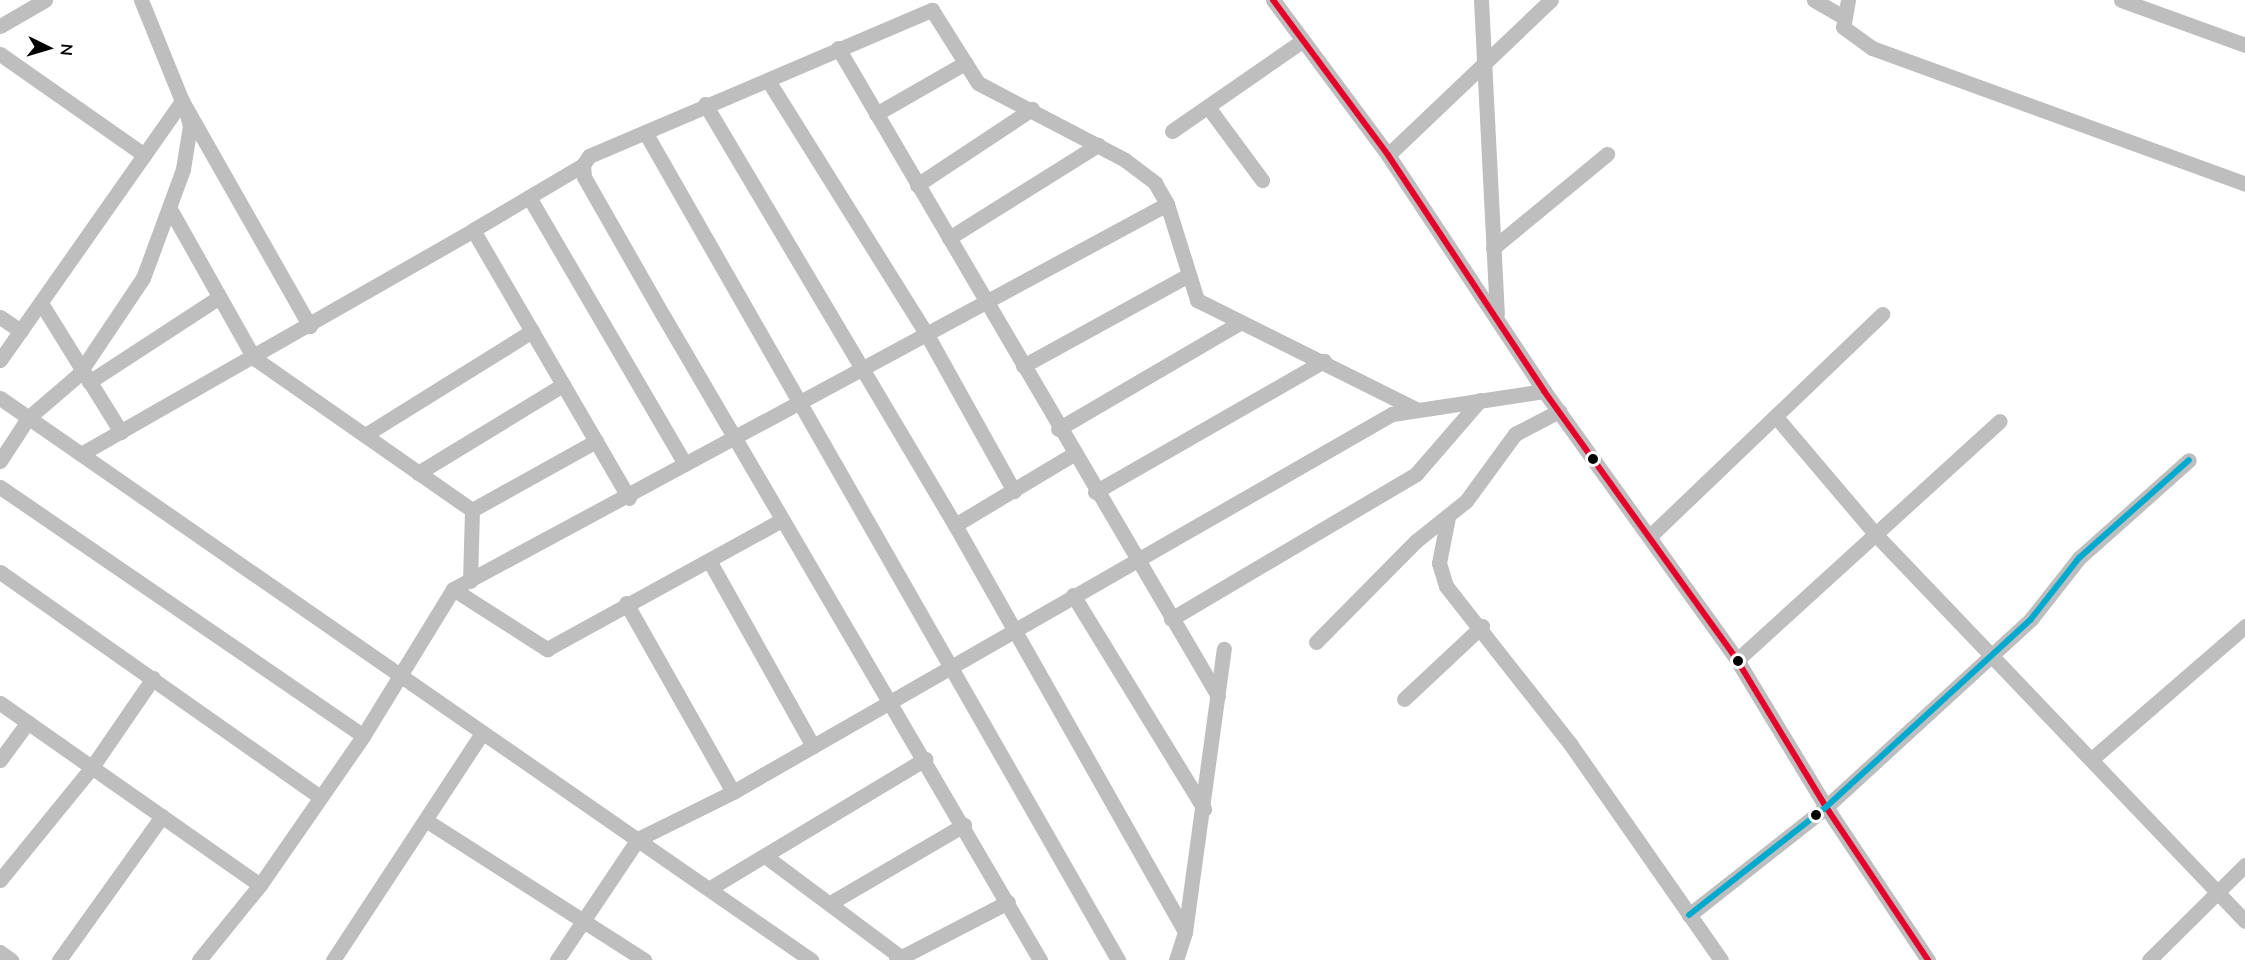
<!DOCTYPE html>
<html>
<head>
<meta charset="utf-8">
<style>
	body { margin:0 }
	#map { position:relative; width:2245px; height:960px; overflow:hidden; background:#fff; font-family:"Nunito Sans",sans-serif }
	div>[style] { position:absolute }
	.street>* { height:15px; margin:-7.5px; padding:0 7.5px; transform-origin:7.5px; border-radius:7.5px; background:#bebebe }
	.bus-1>* { height:6px; margin:-3px; padding:0 3px; transform-origin:3px; border-radius:3px; background:#e4002b }
	.bus-2>* { height:6px; margin:-3px; padding:0 3px; transform-origin:3px; border-radius:3px; background:#00a9ce }
	.dots>* { width:16px; height:16px; translate:-50% -50%; box-sizing:border-box; border:3px solid #fff; border-radius:50% }
	span { translate:-50% -50%; white-space:nowrap; text-align:center; line-height:1.15; -webkit-text-stroke:4.5px #fff; paint-order:stroke }
	.north { position:absolute; left:18px; top:18px; width:60px; height:60px; -webkit-text-stroke:4px #fff; paint-order:stroke; rotate:95deg; font-size:16px; font-weight:700; line-height:24px; text-align:center; color:#000 }
	.north::after { content:''; display:block; margin:auto; width:21px; height:27px; background:#000; clip-path:polygon(50% 0,100% 100%,50% 72%,0 100%) }
</style>
</head>
<body>
<div id="map">
	<div class="street">
		<i style="left:141px;top:0;width:109px;rotate:67.9deg"></i>
		<i style="left:182px;top:101px;width:259px;rotate:60.4deg"></i>
		<i style="left:1273px;top:0;width:193px;rotate:53.4deg"></i>
		<i style="left:1388px;top:155px;width:283px;rotate:56.5deg"></i>
		<i style="left:1544px;top:391px;width:331px;rotate:54.3deg"></i>
		<i style="left:1737px;top:660px;width:172px;rotate:58.8deg"></i>
		<i style="left:1826px;top:807px;width:184px;rotate:56.3deg"></i>
		<i style="left:1481px;top:0;width:314px;rotate:87.1deg"></i>
		<i style="left:1814px;top:0;width:32px;rotate:30deg"></i>
		<i style="left:1848px;top:0;width:27px;rotate:100deg"></i>
		<i style="left:1843px;top:27px;width:36px;rotate:36deg"></i>
		<i style="left:1872px;top:48px;width:397px;rotate:20deg"></i>
		<i style="left:2121px;top:0;width:132px;rotate:19.9deg"></i>
		<i style="left:0;top:26px;width:52px;rotate:-30deg"></i>
		<i style="left:838px;top:48px;width:751px;rotate:59.61deg"></i>
		<i style="left:0;top:54px;width:176px;rotate:35deg"></i>
		<i style="left:769px;top:82px;width:296px;rotate:58deg"></i>
		<i style="left:926px;top:333px;width:181px;rotate:60.9deg"></i>
		<i style="left:705px;top:104px;width:490px;rotate:59.3deg"></i>
		<i style="left:955px;top:525px;width:467px;rotate:60.5deg"></i>
		<i style="left:1208px;top:107px;width:91px;rotate:53.5deg"></i>
		<i style="left:876px;top:114px;width:103px;rotate:-29.8deg"></i>
		<i style="left:1172px;top:131px;width:158px;rotate:-34.7deg"></i>
		<i style="left:645px;top:132px;width:954px;rotate:60.26deg"></i>
		<i style="left:1388px;top:155px;width:225px;rotate:-43.6deg"></i>
		<i style="left:583px;top:165px;width:12px;rotate:85deg"></i>
		<i style="left:584px;top:177px;width:161px;rotate:60.3deg"></i>
		<i style="left:664px;top:317px;width:745px;rotate:59.68deg"></i>
		<i style="left:917px;top:185px;width:138px;rotate:-33.5deg"></i>
		<i style="left:529px;top:197px;width:309px;rotate:59.7deg"></i>
		<i style="left:170px;top:209px;width:171px;rotate:60.6deg"></i>
		<i style="left:254px;top:358px;width:266px;rotate:34.9deg"></i>
		<i style="left:472px;top:510px;width:71px;rotate:91.6deg"></i>
		<i style="left:473px;top:230px;width:310px;rotate:59.8deg"></i>
		<i style="left:949px;top:238px;width:176px;rotate:-32deg"></i>
		<i style="left:1493px;top:248px;width:148px;rotate:-39.5deg"></i>
		<i style="left:41px;top:303px;width:152px;rotate:58.2deg"></i>
		<i style="left:0;top:317px;width:25px;rotate:34deg"></i>
		<i style="left:0;top:360px;width:317px;rotate:-54.9deg"></i>
		<i style="left:1023px;top:366px;width:187px;rotate:-28.8deg"></i>
		<i style="left:89px;top:382px;width:154px;rotate:-33.1deg"></i>
		<i style="left:0;top:398px;width:987px;rotate:34.72deg"></i>
		<i style="left:1777px;top:418px;width:156px;rotate:49.7deg"></i>
		<i style="left:1878px;top:537px;width:531px;rotate:46.3deg"></i>
		<i style="left:1058px;top:429px;width:212px;rotate:-30.3deg"></i>
		<i style="left:365px;top:435px;width:197px;rotate:-31.9deg"></i>
		<i style="left:81px;top:454px;width:451px;rotate:-29.7deg"></i>
		<i style="left:473px;top:230px;width:128px;rotate:-30.6deg"></i>
		<i style="left:583px;top:165px;width:11px;rotate:-56deg"></i>
		<i style="left:589px;top:156px;width:373px;rotate:-23.1deg"></i>
		<i style="left:932px;top:10px;width:86px;rotate:57.8deg"></i>
		<i style="left:978px;top:83px;width:166px;rotate:27.6deg"></i>
		<i style="left:1125px;top:160px;width:38px;rotate:37deg"></i>
		<i style="left:1155px;top:183px;width:24px;rotate:60deg"></i>
		<i style="left:1167px;top:204px;width:101px;rotate:72.6deg"></i>
		<i style="left:1197px;top:300px;width:245px;rotate:26.5deg"></i>
		<i style="left:0;top:461px;width:51px;rotate:-56.9deg"></i>
		<i style="left:28px;top:418px;width:66px;rotate:-40.7deg"></i>
		<i style="left:78px;top:375px;width:117px;rotate:-56.2deg"></i>
		<i style="left:143px;top:278px;width:116px;rotate:-69.8deg"></i>
		<i style="left:183px;top:169px;width:44px;rotate:-80.8deg"></i>
		<i style="left:190px;top:126px;width:20px;rotate:-105deg"></i>
		<i style="left:418px;top:473px;width:170px;rotate:-31.3deg"></i>
		<i style="left:0;top:487px;width:440px;rotate:34.4deg"></i>
		<i style="left:1095px;top:492px;width:264px;rotate:-29.8deg"></i>
		<i style="left:472px;top:510px;width:142px;rotate:-29.1deg"></i>
		<i style="left:1448px;top:517px;width:47px;rotate:101.1deg"></i>
		<i style="left:1439px;top:563px;width:24px;rotate:73deg"></i>
		<i style="left:1446px;top:586px;width:202px;rotate:51.8deg"></i>
		<i style="left:1571px;top:745px;width:262px;rotate:55.1deg"></i>
		<i style="left:955px;top:525px;width:136px;rotate:-30.9deg"></i>
		<i style="left:1651px;top:535px;width:320px;rotate:-43.7deg"></i>
		<i style="left:710px;top:562px;width:211px;rotate:60.8deg"></i>
		<i style="left:0;top:572px;width:391px;rotate:35.1deg"></i>
		<i style="left:453px;top:589px;width:112px;rotate:32.6deg"></i>
		<i style="left:547px;top:649px;width:268px;rotate:-28.8deg"></i>
		<i style="left:1073px;top:595px;width:251px;rotate:58.5deg"></i>
		<i style="left:626px;top:603px;width:217px;rotate:60.5deg"></i>
		<i style="left:1171px;top:619px;width:285px;rotate:-30.6deg"></i>
		<i style="left:1416px;top:474px;width:98px;rotate:-49.1deg"></i>
		<i style="left:1316px;top:642px;width:142px;rotate:-45.3deg"></i>
		<i style="left:1416px;top:541px;width:64px;rotate:-38.7deg"></i>
		<i style="left:1466px;top:501px;width:83px;rotate:-53.8deg"></i>
		<i style="left:1515px;top:434px;width:50px;rotate:-27.6deg"></i>
		<i style="left:1737px;top:660px;width:355px;rotate:-42.3deg"></i>
		<i style="left:1404px;top:699px;width:107px;rotate:-43.1deg"></i>
		<i style="left:0;top:703px;width:317px;rotate:35deg"></i>
		<i style="left:2094px;top:757px;width:200px;rotate:-40.9deg"></i>
		<i style="left:0;top:760px;width:47px;rotate:-53.6deg"></i>
		<i style="left:427px;top:821px;width:258px;rotate:32.6deg"></i>
		<i style="left:765px;top:856px;width:167px;rotate:36.7deg"></i>
		<i style="left:0;top:880px;width:146px;rotate:-50.8deg"></i>
		<i style="left:92px;top:767px;width:108px;rotate:-55.6deg"></i>
		<i style="left:712px;top:887px;width:249px;rotate:-31deg"></i>
		<i style="left:832px;top:902px;width:153px;rotate:-30.3deg"></i>
		<i style="left:1689px;top:915px;width:174px;rotate:-38.2deg"></i>
		<i style="left:1826px;top:807px;width:278px;rotate:-42.5deg"></i>
		<i style="left:2031px;top:619px;width:78px;rotate:-51.8deg"></i>
		<i style="left:2079px;top:558px;width:147px;rotate:-41.7deg"></i>
		<i style="left:0;top:952px;width:14px;rotate:36deg"></i>
		<i style="left:59px;top:960px;width:177px;rotate:-54.4deg"></i>
		<i style="left:199px;top:960px;width:97px;rotate:-50.9deg"></i>
		<i style="left:260px;top:885px;width:181px;rotate:-55.3deg"></i>
		<i style="left:363px;top:736px;width:172px;rotate:-58.5deg"></i>
		<i style="left:453px;top:589px;width:811px;rotate:-28.33deg"></i>
		<i style="left:333px;top:960px;width:269px;rotate:-56.7deg"></i>
		<i style="left:557px;top:960px;width:146px;rotate:-56.2deg"></i>
		<i style="left:638px;top:839px;width:106px;rotate:-26.3deg"></i>
		<i style="left:733px;top:792px;width:760px;rotate:-29.84deg"></i>
		<i style="left:1392px;top:414px;width:154px;rotate:-8.6deg"></i>
		<i style="left:896px;top:960px;width:126px;rotate:-27.4deg"></i>
		<i style="left:1176px;top:960px;width:29px;rotate:-72deg"></i>
		<i style="left:1185px;top:932px;width:286px;rotate:-82.2deg"></i>
		<i style="left:2149px;top:960px;width:135px;rotate:-44.7deg"></i>
	</div>
	<div class="bus-1">
		<i style="left:1273px;top:0;width:193px;rotate:53.4deg"></i>
		<i style="left:1388px;top:155px;width:283px;rotate:56.5deg"></i>
		<i style="left:1544px;top:391px;width:331px;rotate:54.3deg"></i>
		<i style="left:1737px;top:660px;width:172px;rotate:58.8deg"></i>
		<i style="left:1826px;top:807px;width:184px;rotate:56.3deg"></i>
	</div>
	<div class="bus-2">
		<i style="left:1689px;top:915px;width:174px;rotate:-38.2deg"></i>
		<i style="left:1826px;top:807px;width:278px;rotate:-42.5deg"></i>
		<i style="left:2031px;top:619px;width:78px;rotate:-51.8deg"></i>
		<i style="left:2079px;top:558px;width:147px;rotate:-41.7deg"></i>
	</div>
	<div class="dots">
		<i style="left:1593px;top:459px;background:#000"></i>
		<i style="left:1738px;top:661px;background:#000"></i>
		<i style="left:1816px;top:815px;background:#000"></i>
	</div>
	<div class="north">N</div>
</div>
</body>
</html>
